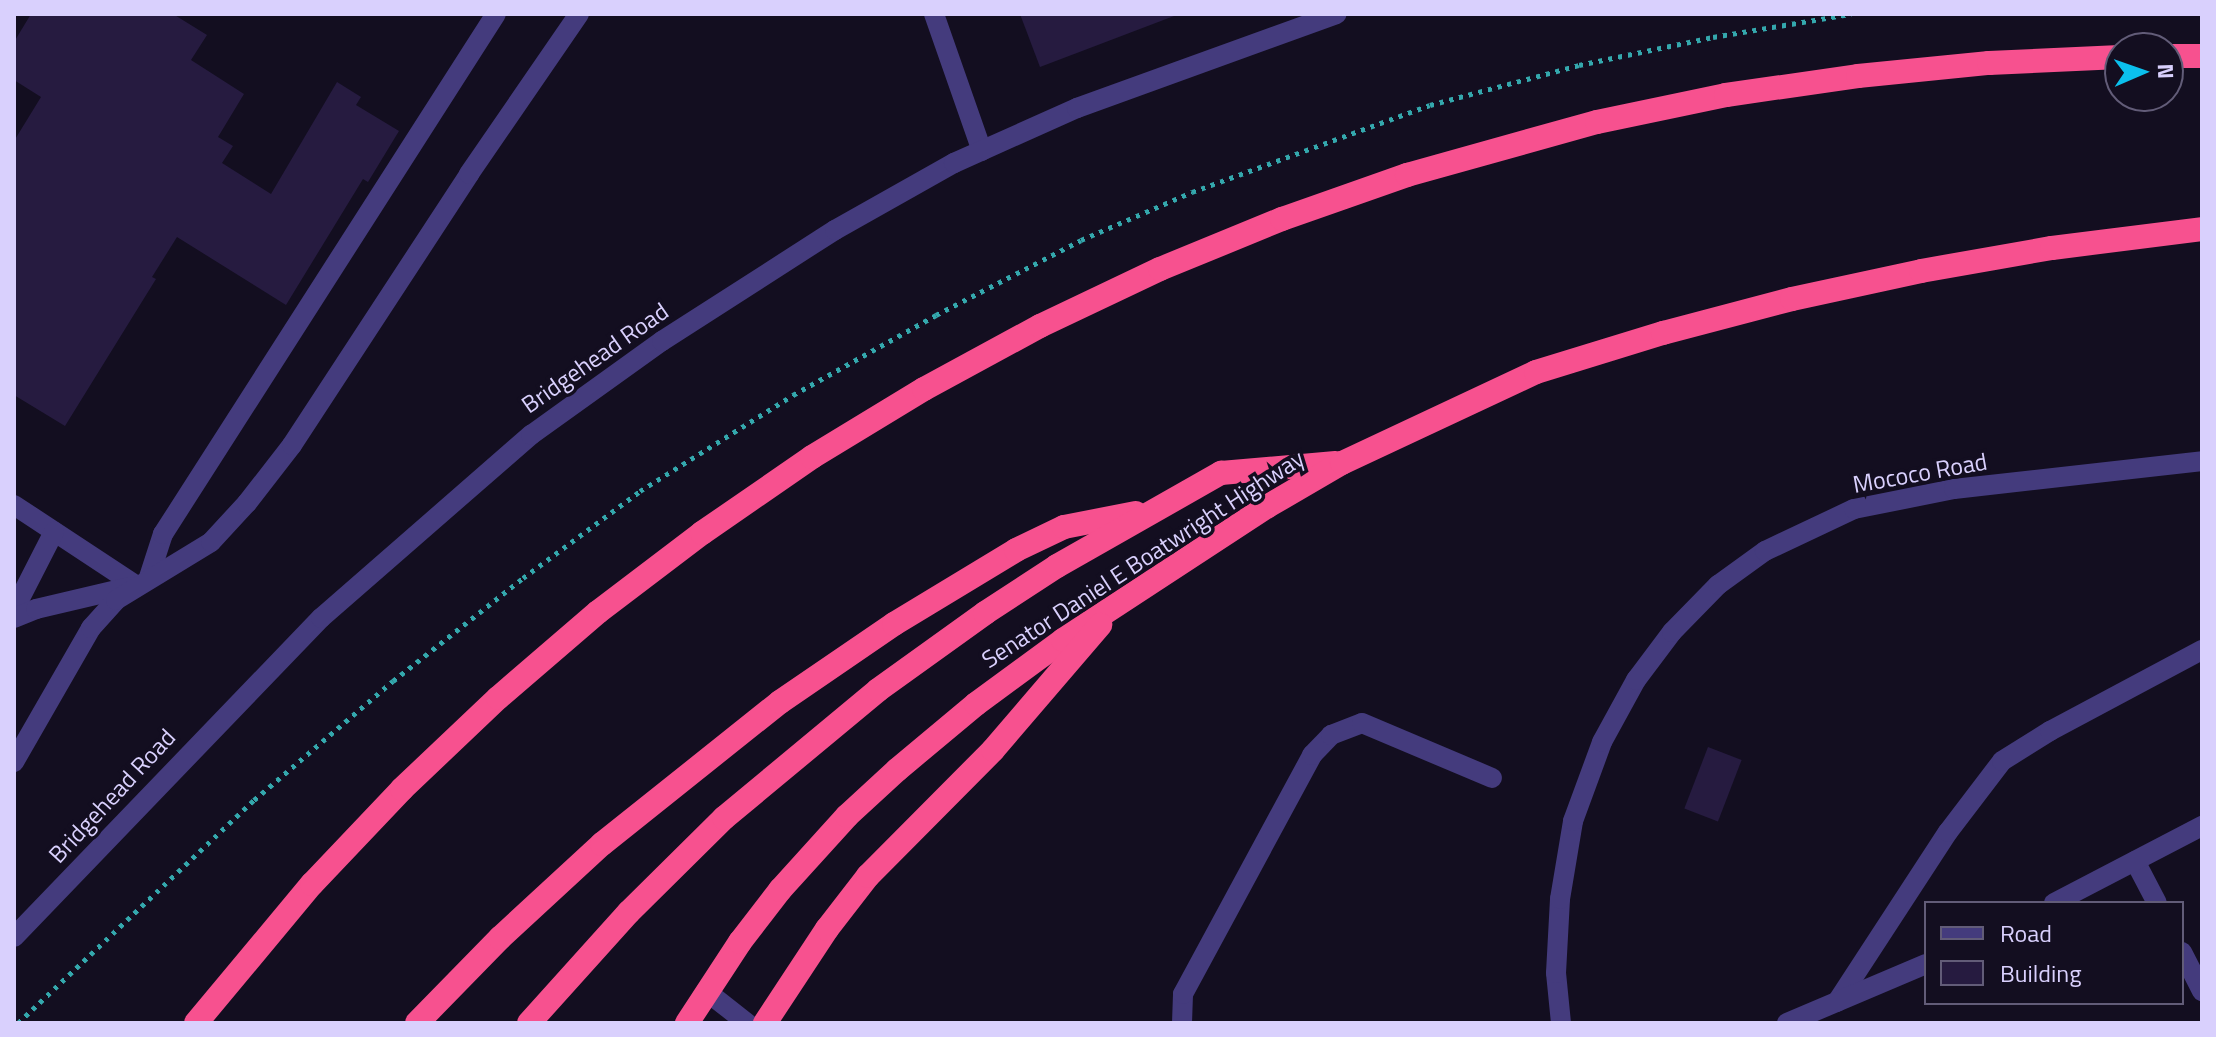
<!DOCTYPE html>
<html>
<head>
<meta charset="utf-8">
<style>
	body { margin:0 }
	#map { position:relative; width:2216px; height:1037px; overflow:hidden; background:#130e20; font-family:"Titillium Web",sans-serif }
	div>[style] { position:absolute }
	.building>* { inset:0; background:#261b40; transform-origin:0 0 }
	.path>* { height:5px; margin-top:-2.5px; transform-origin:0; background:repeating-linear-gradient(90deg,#34a8ad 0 4px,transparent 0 10px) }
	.minor>* { height:20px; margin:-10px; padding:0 10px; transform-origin:10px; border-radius:10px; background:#443b7d }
	.highway>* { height:24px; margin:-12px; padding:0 12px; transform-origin:12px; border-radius:12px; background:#f7518f }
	span { translate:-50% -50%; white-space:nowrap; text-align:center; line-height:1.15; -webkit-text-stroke:7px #130e20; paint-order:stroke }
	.street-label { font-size:24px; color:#d9d0fd }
	.frame { position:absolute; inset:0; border:16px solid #d9d0fd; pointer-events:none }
	.legend { position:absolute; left:1924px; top:901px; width:260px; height:104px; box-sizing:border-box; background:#130e20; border:2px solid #625c78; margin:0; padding:10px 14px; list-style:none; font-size:24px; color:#d9d0fd }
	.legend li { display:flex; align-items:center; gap:16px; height:40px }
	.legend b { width:40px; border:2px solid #625c78 }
	.north { position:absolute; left:2104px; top:32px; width:80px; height:80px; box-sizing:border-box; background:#130e20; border:2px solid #625c78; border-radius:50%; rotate:88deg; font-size:22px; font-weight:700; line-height:32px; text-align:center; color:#d9d0fd }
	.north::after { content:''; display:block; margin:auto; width:28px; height:36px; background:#0bc0ed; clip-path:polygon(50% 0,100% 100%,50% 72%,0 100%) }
</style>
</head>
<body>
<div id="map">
	<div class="building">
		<i style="clip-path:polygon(31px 14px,173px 14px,207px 35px,191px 60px,244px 94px,218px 137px,233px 146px,222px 163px,271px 194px,337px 82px,361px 97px,356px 105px,399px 131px,368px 182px,363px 179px,286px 305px,177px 237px,152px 277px,156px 279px,65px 426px,14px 395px,14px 141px,41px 97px,14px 80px,14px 42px)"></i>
		<i style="clip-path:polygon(1020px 14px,1173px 14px,1174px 16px,1040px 67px)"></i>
		<i style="left:1708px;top:747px;width:36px;height:66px;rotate:21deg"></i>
	</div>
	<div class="path">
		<i style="left:18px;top:1023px;width:325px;rotate:-43.4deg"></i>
		<i style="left:254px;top:800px;width:183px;rotate:-40.6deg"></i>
		<i style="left:393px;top:681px;width:166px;rotate:-38.4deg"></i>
		<i style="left:523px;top:578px;width:146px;rotate:-36.6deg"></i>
		<i style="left:640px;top:491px;width:181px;rotate:-32.1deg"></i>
		<i style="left:793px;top:395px;width:164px;rotate:-29.2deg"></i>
		<i style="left:936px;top:315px;width:163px;rotate:-27.3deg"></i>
		<i style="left:1081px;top:240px;width:121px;rotate:-23.4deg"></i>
		<i style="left:1192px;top:192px;width:253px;rotate:-20.1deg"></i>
		<i style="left:1430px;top:105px;width:154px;rotate:-15deg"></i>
		<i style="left:1579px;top:65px;width:137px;rotate:-11.8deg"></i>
		<i style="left:1713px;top:37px;width:140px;rotate:-9.5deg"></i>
	</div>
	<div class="minor">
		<i style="left:934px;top:14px;width:145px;rotate:70.7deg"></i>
		<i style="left:14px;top:505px;width:147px;rotate:33.4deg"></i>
		<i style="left:149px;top:577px;width:45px;rotate:-72deg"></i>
		<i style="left:163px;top:534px;width:617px;rotate:-57.37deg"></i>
		<i style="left:14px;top:610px;width:88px;rotate:-62.9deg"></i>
		<i style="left:14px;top:618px;width:24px;rotate:-22deg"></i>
		<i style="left:36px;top:609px;width:96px;rotate:-13.3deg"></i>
		<i style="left:14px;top:762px;width:155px;rotate:-60.1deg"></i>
		<i style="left:91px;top:628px;width:38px;rotate:-48deg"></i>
		<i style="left:116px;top:600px;width:111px;rotate:-31.4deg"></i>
		<i style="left:211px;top:542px;width:53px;rotate:-47.3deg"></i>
		<i style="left:247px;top:503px;width:73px;rotate:-52.2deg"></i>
		<i style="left:292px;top:445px;width:324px;rotate:-56.8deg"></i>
		<i style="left:469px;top:174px;width:194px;rotate:-55.5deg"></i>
		<i style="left:2135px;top:861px;width:47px;rotate:62.4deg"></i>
		<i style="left:2054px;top:903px;width:167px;rotate:-27.5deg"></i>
		<i style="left:14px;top:937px;width:443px;rotate:-46.1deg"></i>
		<i style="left:321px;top:618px;width:279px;rotate:-41.1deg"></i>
		<i style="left:531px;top:435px;width:161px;rotate:-35.7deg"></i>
		<i style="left:662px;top:341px;width:206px;rotate:-32.7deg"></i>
		<i style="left:835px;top:230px;width:137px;rotate:-29.4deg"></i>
		<i style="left:954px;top:163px;width:135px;rotate:-24.1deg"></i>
		<i style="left:1077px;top:108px;width:276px;rotate:-19.9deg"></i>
		<i style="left:2182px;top:952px;width:44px;rotate:62.9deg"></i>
		<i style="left:706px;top:991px;width:52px;rotate:38deg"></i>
		<i style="left:1837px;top:1002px;width:203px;rotate:-56.9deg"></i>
		<i style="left:1948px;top:832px;width:89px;rotate:-52.7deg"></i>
		<i style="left:2002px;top:761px;width:57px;rotate:-32deg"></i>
		<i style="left:2050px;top:731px;width:172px;rotate:-28.1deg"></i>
		<i style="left:1182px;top:1023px;width:29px;rotate:-88deg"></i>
		<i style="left:1183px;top:994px;width:272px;rotate:-61.6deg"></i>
		<i style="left:1312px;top:755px;width:28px;rotate:-46deg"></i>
		<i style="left:1331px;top:735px;width:33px;rotate:-21deg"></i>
		<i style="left:1362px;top:723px;width:141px;rotate:22.9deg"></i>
		<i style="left:1561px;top:1023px;width:50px;rotate:-95.7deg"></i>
		<i style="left:1556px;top:973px;width:74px;rotate:-86.9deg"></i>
		<i style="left:1560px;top:899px;width:79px;rotate:-80.5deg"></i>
		<i style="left:1573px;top:821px;width:84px;rotate:-69.8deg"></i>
		<i style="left:1602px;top:742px;width:71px;rotate:-61.3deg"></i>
		<i style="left:1636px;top:680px;width:60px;rotate:-53.1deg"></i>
		<i style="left:1672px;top:632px;width:66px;rotate:-45.6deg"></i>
		<i style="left:1718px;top:585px;width:58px;rotate:-35.9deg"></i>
		<i style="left:1765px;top:551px;width:98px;rotate:-25.3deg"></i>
		<i style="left:1854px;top:509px;width:102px;rotate:-11.3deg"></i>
		<i style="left:1954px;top:489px;width:250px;rotate:-6.4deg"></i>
		<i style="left:1787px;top:1023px;width:151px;rotate:-23deg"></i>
	</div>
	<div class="highway">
		<i style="left:2168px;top:56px;width:34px"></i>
		<i style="left:196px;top:1023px;width:181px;rotate:-50.2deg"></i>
		<i style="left:312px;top:884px;width:131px;rotate:-46.5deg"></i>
		<i style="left:402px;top:789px;width:132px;rotate:-43.5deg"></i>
		<i style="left:498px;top:698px;width:132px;rotate:-40.7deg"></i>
		<i style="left:598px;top:612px;width:131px;rotate:-37.2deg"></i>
		<i style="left:702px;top:533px;width:134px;rotate:-34.6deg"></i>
		<i style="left:812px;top:457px;width:131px;rotate:-31.3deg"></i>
		<i style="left:924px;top:389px;width:132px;rotate:-28.5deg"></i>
		<i style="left:1040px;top:326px;width:133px;rotate:-25.4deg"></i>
		<i style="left:1160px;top:269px;width:132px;rotate:-22.3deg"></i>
		<i style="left:1282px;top:219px;width:133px;rotate:-19.4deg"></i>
		<i style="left:1407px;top:175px;width:197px;rotate:-15.6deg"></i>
		<i style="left:1597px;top:122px;width:132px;rotate:-11.8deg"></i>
		<i style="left:1726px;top:95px;width:133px;rotate:-8.2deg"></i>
		<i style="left:1858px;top:76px;width:132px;rotate:-5.7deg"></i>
		<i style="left:1989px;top:63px;width:131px;rotate:-2.6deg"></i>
		<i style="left:417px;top:1023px;width:119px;rotate:-45.7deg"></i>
		<i style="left:500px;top:938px;width:139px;rotate:-42.7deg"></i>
		<i style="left:602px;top:844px;width:228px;rotate:-38.6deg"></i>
		<i style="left:780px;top:702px;width:138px;rotate:-34.4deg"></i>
		<i style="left:894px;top:624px;width:143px;rotate:-31.2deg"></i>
		<i style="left:1016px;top:550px;width:53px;rotate:-25.6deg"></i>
		<i style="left:1064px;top:527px;width:73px;rotate:-11deg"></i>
		<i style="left:529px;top:1023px;width:149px;rotate:-48deg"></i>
		<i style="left:629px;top:912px;width:134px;rotate:-44.7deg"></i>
		<i style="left:724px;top:818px;width:200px;rotate:-39.7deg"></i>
		<i style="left:878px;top:690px;width:132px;rotate:-35.7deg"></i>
		<i style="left:985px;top:613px;width:86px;rotate:-33.1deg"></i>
		<i style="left:1057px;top:566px;width:189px;rotate:-29.6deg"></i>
		<i style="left:1221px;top:473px;width:115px;rotate:-5deg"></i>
		<i style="left:687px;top:1023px;width:97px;rotate:-56.8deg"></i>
		<i style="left:740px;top:942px;width:66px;rotate:-52.4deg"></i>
		<i style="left:780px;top:890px;width:100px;rotate:-47.8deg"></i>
		<i style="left:847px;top:816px;width:68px;rotate:-42.6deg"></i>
		<i style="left:897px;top:770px;width:103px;rotate:-39.9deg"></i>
		<i style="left:976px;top:704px;width:108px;rotate:-36.3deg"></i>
		<i style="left:1063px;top:640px;width:245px;rotate:-33.2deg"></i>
		<i style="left:1268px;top:506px;width:86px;rotate:-30.2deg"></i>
		<i style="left:1342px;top:463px;width:214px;rotate:-25.1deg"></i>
		<i style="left:1536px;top:372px;width:133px;rotate:-17.1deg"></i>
		<i style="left:1663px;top:333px;width:133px;rotate:-14.8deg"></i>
		<i style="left:1792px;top:299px;width:132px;rotate:-12.2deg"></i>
		<i style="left:1921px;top:271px;width:133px;rotate:-10deg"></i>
		<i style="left:2052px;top:248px;width:151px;rotate:-7.2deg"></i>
		<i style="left:765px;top:1023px;width:113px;rotate:-56.6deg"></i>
		<i style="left:827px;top:929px;width:67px;rotate:-52.3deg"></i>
		<i style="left:868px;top:876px;width:177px;rotate:-45.2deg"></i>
		<i style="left:993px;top:750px;width:165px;rotate:-49.4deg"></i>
	</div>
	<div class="street-label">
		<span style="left:595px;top:358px;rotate:-35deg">Bridgehead Road</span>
		<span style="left:1920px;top:473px;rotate:-10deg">Mococo Road</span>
		<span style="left:1143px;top:559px;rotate:-33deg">Senator Daniel E Boatwright Highway</span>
		<span style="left:112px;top:796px;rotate:-47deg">Bridgehead Road</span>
	</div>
	<div class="frame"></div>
	<ul class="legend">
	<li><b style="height:10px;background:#443b7d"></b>Road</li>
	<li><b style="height:22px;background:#261b40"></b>Building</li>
	</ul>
	<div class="north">N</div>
</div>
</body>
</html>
